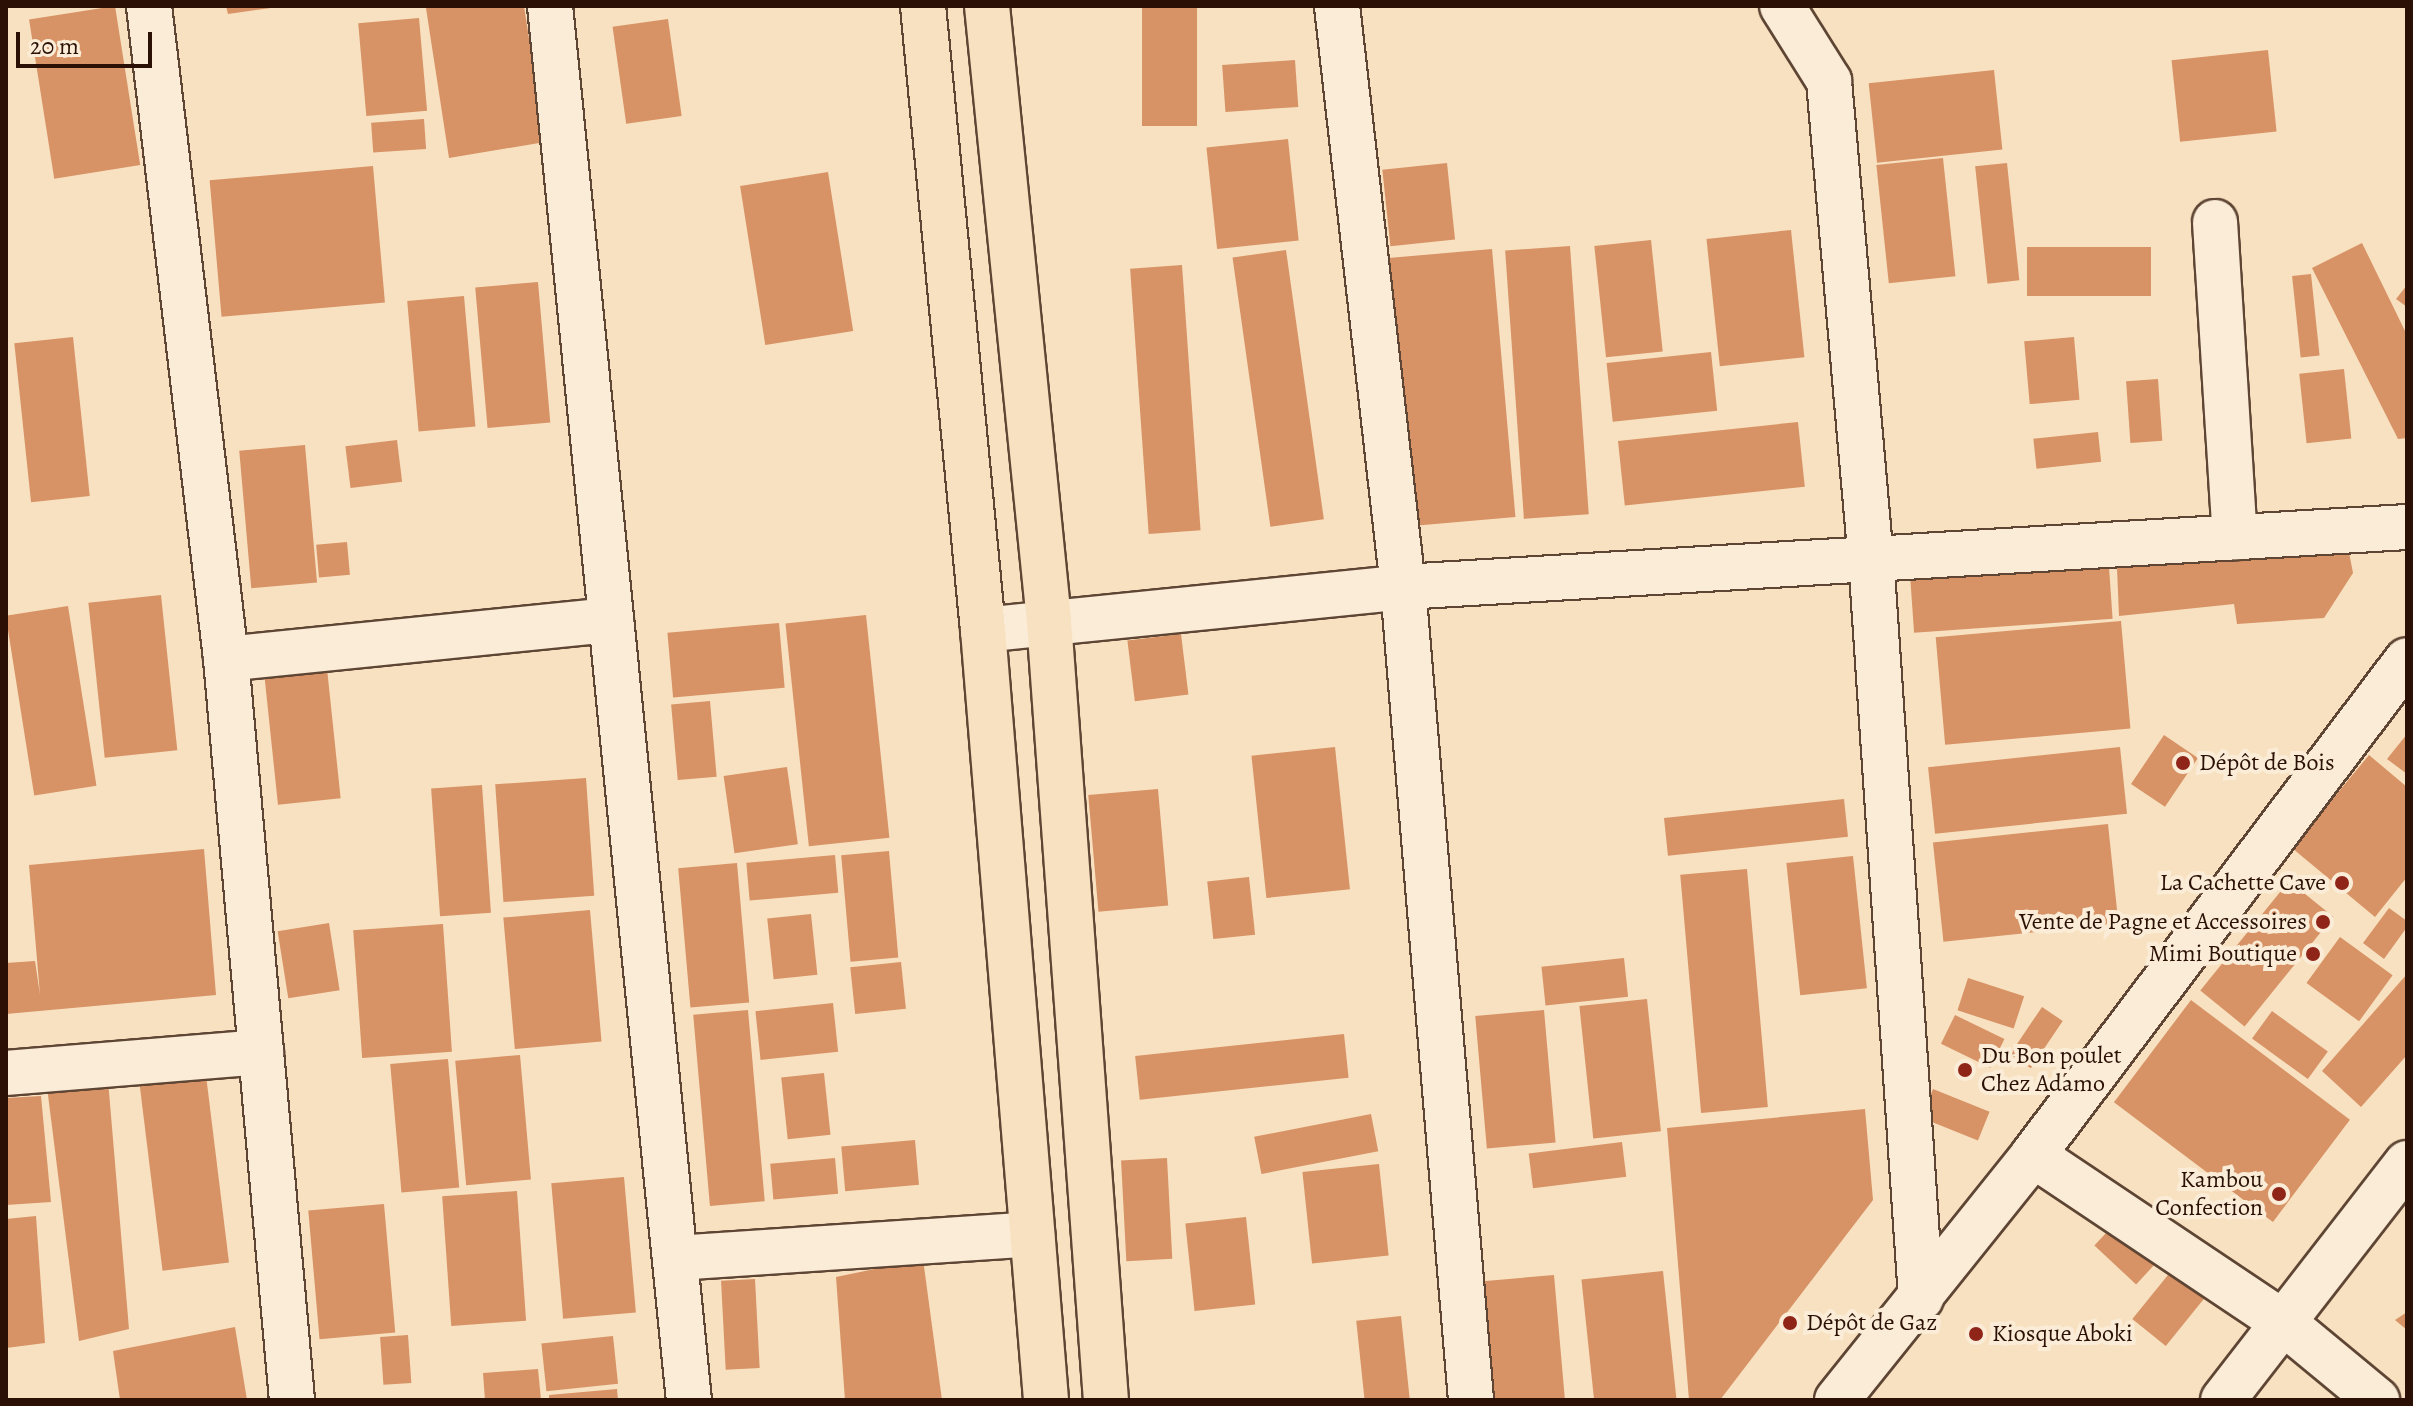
<!DOCTYPE html>
<html>
<head>
<meta charset="utf-8">
<style>
	body { margin:0 }
	#map { position:relative; width:2413px; height:1406px; overflow:hidden; background:#f8e1c0; font-family:Alegreya,serif }
	div>[style] { position:absolute }
	.building>* { inset:0; background:#d79265; transform-origin:0 0 }
	.roads { filter:drop-shadow(2px 0 #5e4534) drop-shadow(-2px 0 #5e4534) drop-shadow(0 2px #5e4534) drop-shadow(0 -2px #5e4534) }
	.minor>* { height:44px; margin:-22px; padding:0 22px; transform-origin:22px; border-radius:22px; background:#faecd6 }
	.major>* { height:44px; margin:-22px; padding:0 22px; transform-origin:22px; border-radius:22px; background:#f8e1c0 }
	.dots>* { width:22px; height:22px; translate:-50% -50%; box-sizing:border-box; border:4px solid #faecd6; border-radius:50% }
	span { translate:-50% -50%; white-space:nowrap; text-align:center; line-height:1.15; -webkit-text-stroke:8px #faecd6; paint-order:stroke }
	.poi-label { font-size:24px; color:#2b1105 }
	.left { translate:0 -50%; text-align:left }
	.right { translate:-100% -50%; text-align:right }
	.frame { position:absolute; inset:0; border:8px solid #2b1105; pointer-events:none }
	.scale { position:absolute; left:16px; top:32px; width:136px; height:36px; box-sizing:border-box; border:4px solid #2b1105; border-top:0; padding-left:10px; font-size:24px; line-height:28px; white-space:nowrap; color:#2b1105; -webkit-text-stroke:6px #faecd6; paint-order:stroke }
</style>
</head>
<body>
<div id="map">
	<div class="building">
		<i style="left:115px;top:6px;width:161px;height:87px;rotate:81deg"></i>
		<i style="clip-path:polygon(226px 6px,271px 6px,271px 8px,228px 14px)"></i>
		<i style="clip-path:polygon(443px 6px,524px 6px,545px 142px,449px 158px,426px 8px)"></i>
		<i style="left:1142px;top:6px;width:55px;height:120px"></i>
		<i style="left:419px;top:18px;width:93px;height:61px;rotate:85deg"></i>
		<i style="left:668px;top:19px;width:98px;height:56px;rotate:82deg"></i>
		<i style="left:2268px;top:50px;width:82px;height:97px;rotate:84deg"></i>
		<i style="left:1295px;top:60px;width:47px;height:73px;rotate:86deg"></i>
		<i style="left:1994px;top:70px;width:80px;height:126px;rotate:84deg"></i>
		<i style="left:424px;top:119px;width:30px;height:53px;rotate:86deg"></i>
		<i style="left:1288px;top:139px;width:102px;height:82px;rotate:84deg"></i>
		<i style="left:1943px;top:158px;width:119px;height:67px;rotate:84deg"></i>
		<i style="left:1447px;top:163px;width:77px;height:65px;rotate:84deg"></i>
		<i style="left:2007px;top:163px;width:118px;height:32px;rotate:84deg"></i>
		<i style="left:373px;top:166px;width:137px;height:164px;rotate:85deg"></i>
		<i style="left:828px;top:172px;width:161px;height:89px;rotate:81deg"></i>
		<i style="left:1791px;top:230px;width:128px;height:85px;rotate:84deg"></i>
		<i style="left:1651px;top:240px;width:112px;height:57px;rotate:84deg"></i>
		<i style="clip-path:polygon(2362px 243px,2407px 335px,2407px 438px,2398px 439px,2312px 268px)"></i>
		<i style="left:1570px;top:246px;width:269px;height:65px;rotate:86deg"></i>
		<i style="left:2151px;top:247px;width:49px;height:124px;rotate:90deg"></i>
		<i style="left:1492px;top:249px;width:269px;height:104px;rotate:85deg"></i>
		<i style="left:1286px;top:250px;width:272px;height:54px;rotate:82deg"></i>
		<i style="left:1182px;top:265px;width:266px;height:52px;rotate:86deg"></i>
		<i style="left:2311px;top:274px;width:82px;height:19px;rotate:84deg"></i>
		<i style="left:538px;top:282px;width:141px;height:63px;rotate:85deg"></i>
		<i style="clip-path:polygon(2407px 285px,2407px 307px,2396px 299px)"></i>
		<i style="left:464px;top:296px;width:131px;height:57px;rotate:85deg"></i>
		<i style="left:73px;top:337px;width:160px;height:59px;rotate:84deg"></i>
		<i style="left:2074px;top:337px;width:63px;height:50px;rotate:85deg"></i>
		<i style="left:1711px;top:352px;width:59px;height:105px;rotate:84deg"></i>
		<i style="left:2344px;top:369px;width:70px;height:45px;rotate:84deg"></i>
		<i style="left:2158px;top:379px;width:62px;height:32px;rotate:86deg"></i>
		<i style="left:1798px;top:422px;width:65px;height:181px;rotate:84deg"></i>
		<i style="left:2098px;top:432px;width:30px;height:65px;rotate:84deg"></i>
		<i style="left:397px;top:440px;width:42px;height:52px;rotate:83deg"></i>
		<i style="left:305px;top:445px;width:138px;height:66px;rotate:85deg"></i>
		<i style="left:347px;top:542px;width:33px;height:31px;rotate:85deg"></i>
		<i style="clip-path:polygon(2348px 547px,2353px 573px,2324px 618px,2237px 624px,2234px 604px,2119px 616px,2117px 568px)"></i>
		<i style="left:2108px;top:553px;width:66px;height:199px;rotate:86deg"></i>
		<i style="left:161px;top:595px;width:156px;height:73px;rotate:84deg"></i>
		<i style="left:68px;top:606px;width:182px;height:63px;rotate:81deg"></i>
		<i style="left:866px;top:615px;width:224px;height:81px;rotate:84deg"></i>
		<i style="left:2121px;top:621px;width:108px;height:186px;rotate:85deg"></i>
		<i style="left:779px;top:623px;width:65px;height:112px;rotate:85deg"></i>
		<i style="left:1181px;top:634px;width:61px;height:54px;rotate:83deg"></i>
		<i style="left:326px;top:659px;width:140px;height:63px;rotate:84deg"></i>
		<i style="left:710px;top:701px;width:76px;height:39px;rotate:85deg"></i>
		<i style="clip-path:polygon(2407px 734px,2407px 774px,2387px 759px)"></i>
		<i style="left:2164px;top:735px;width:41px;height:59px;rotate:34deg"></i>
		<i style="left:1335px;top:747px;width:143px;height:84px;rotate:84deg"></i>
		<i style="left:2120px;top:747px;width:67px;height:193px;rotate:84deg"></i>
		<i style="clip-path:polygon(2369px 755px,2407px 787px,2407px 877px,2375px 917px,2292px 848px)"></i>
		<i style="left:787px;top:767px;width:78px;height:64px;rotate:82deg"></i>
		<i style="left:586px;top:778px;width:118px;height:91px;rotate:86deg"></i>
		<i style="left:482px;top:785px;width:128px;height:51px;rotate:86deg"></i>
		<i style="left:1158px;top:789px;width:117px;height:70px;rotate:85deg"></i>
		<i style="left:1844px;top:799px;width:38px;height:181px;rotate:84deg"></i>
		<i style="left:2108px;top:824px;width:100px;height:176px;rotate:84deg"></i>
		<i style="clip-path:polygon(204px 849px,216px 995px,6px 1014px,6px 963px,35px 961px,40px 995px,29px 865px)"></i>
		<i style="left:889px;top:851px;width:107px;height:48px;rotate:85deg"></i>
		<i style="left:835px;top:855px;width:38px;height:89px;rotate:85deg"></i>
		<i style="left:1853px;top:856px;width:133px;height:67px;rotate:84deg"></i>
		<i style="left:737px;top:863px;width:140px;height:59px;rotate:85deg"></i>
		<i style="left:1747px;top:869px;width:239px;height:67px;rotate:85deg"></i>
		<i style="left:1249px;top:877px;width:58px;height:42px;rotate:84deg"></i>
		<i style="left:2289px;top:881px;width:57px;height:141px;rotate:39deg"></i>
		<i style="clip-path:polygon(2389px 908px,2407px 921px,2407px 927px,2384px 959px,2363px 943px)"></i>
		<i style="left:590px;top:910px;width:132px;height:87px;rotate:85deg"></i>
		<i style="left:811px;top:914px;width:61px;height:44px;rotate:84deg"></i>
		<i style="left:329px;top:923px;width:68px;height:52px;rotate:81deg"></i>
		<i style="left:443px;top:924px;width:128px;height:90px;rotate:86deg"></i>
		<i style="left:2340px;top:937px;width:65px;height:57px;rotate:36deg"></i>
		<i style="left:1624px;top:958px;width:39px;height:83px;rotate:84deg"></i>
		<i style="left:901px;top:962px;width:47px;height:51px;rotate:84deg"></i>
		<i style="clip-path:polygon(2407px 974px,2407px 1055px,2361px 1107px,2322px 1071px)"></i>
		<i style="left:1968px;top:978px;width:59px;height:34px;rotate:18deg"></i>
		<i style="left:1647px;top:999px;width:133px;height:68px;rotate:84deg"></i>
		<i style="left:2191px;top:1000px;width:199px;height:128px;rotate:37deg"></i>
		<i style="left:833px;top:1003px;width:49px;height:78px;rotate:84deg"></i>
		<i style="left:2042px;top:1007px;width:25px;height:57px;rotate:34deg"></i>
		<i style="left:748px;top:1010px;width:192px;height:55px;rotate:85deg"></i>
		<i style="left:1544px;top:1010px;width:133px;height:69px;rotate:85deg"></i>
		<i style="left:2272px;top:1011px;width:69px;height:34px;rotate:36deg"></i>
		<i style="left:1955px;top:1015px;width:55px;height:32px;rotate:26deg"></i>
		<i style="left:1344px;top:1034px;width:44px;height:210px;rotate:84deg"></i>
		<i style="left:520px;top:1055px;width:125px;height:65px;rotate:85deg"></i>
		<i style="left:448px;top:1059px;width:129px;height:58px;rotate:85deg"></i>
		<i style="left:205px;top:1067px;width:197px;height:67px;rotate:83deg"></i>
		<i style="left:824px;top:1073px;width:62px;height:43px;rotate:84deg"></i>
		<i style="clip-path:polygon(108px 1080px,129px 1329px,79px 1341px,47px 1087px)"></i>
		<i style="left:1933px;top:1089px;width:61px;height:31px;rotate:22deg"></i>
		<i style="clip-path:polygon(41px 1096px,51px 1202px,6px 1205px,6px 1098px)"></i>
		<i style="clip-path:polygon(1865px 1109px,1873px 1200px,1720px 1400px,1689px 1400px,1667px 1128px)"></i>
		<i style="left:1371px;top:1114px;width:38px;height:119px;rotate:79deg"></i>
		<i style="left:915px;top:1140px;width:45px;height:74px;rotate:85deg"></i>
		<i style="left:1622px;top:1142px;width:35px;height:94px;rotate:83deg"></i>
		<i style="left:835px;top:1158px;width:36px;height:65px;rotate:85deg"></i>
		<i style="left:1167px;top:1158px;width:101px;height:46px;rotate:87deg"></i>
		<i style="left:1379px;top:1164px;width:92px;height:77px;rotate:84deg"></i>
		<i style="left:624px;top:1177px;width:136px;height:73px;rotate:85deg"></i>
		<i style="left:517px;top:1191px;width:130px;height:75px;rotate:86deg"></i>
		<i style="left:384px;top:1204px;width:129px;height:76px;rotate:85deg"></i>
		<i style="clip-path:polygon(36px 1216px,45px 1343px,6px 1348px,6px 1219px)"></i>
		<i style="left:1246px;top:1217px;width:88px;height:61px;rotate:84deg"></i>
		<i style="left:2121px;top:1217px;width:57px;height:39px;rotate:43deg"></i>
		<i style="clip-path:polygon(923px 1259px,942px 1400px,845px 1400px,836px 1277px)"></i>
		<i style="left:2172px;top:1270px;width:43px;height:63px;rotate:39deg"></i>
		<i style="left:1663px;top:1271px;width:130px;height:82px;rotate:84deg"></i>
		<i style="left:1554px;top:1275px;width:125px;height:80px;rotate:85deg"></i>
		<i style="left:755px;top:1279px;width:89px;height:34px;rotate:87deg"></i>
		<i style="clip-path:polygon(2407px 1312px,2407px 1330px,2395px 1320px)"></i>
		<i style="left:1401px;top:1316px;width:84px;height:45px;rotate:84deg"></i>
		<i style="clip-path:polygon(235px 1327px,247px 1400px,120px 1400px,113px 1351px)"></i>
		<i style="left:408px;top:1335px;width:48px;height:28px;rotate:86deg"></i>
		<i style="left:613px;top:1336px;width:48px;height:72px;rotate:84deg"></i>
		<i style="clip-path:polygon(538px 1369px,541px 1400px,485px 1400px,483px 1373px)"></i>
		<i style="clip-path:polygon(617px 1389px,618px 1400px,549px 1400px,549px 1395px)"></i>
	</div>
	<div class="roads">
		<div class="minor">
			<i style="left:149px;top:6px;width:658px;rotate:83.27deg"></i>
			<i style="left:226px;top:659px;width:744px;rotate:84.91deg"></i>
			<i style="left:550px;top:6px;width:1401px;rotate:84.31deg"></i>
			<i style="left:1337px;top:6px;width:585px;rotate:83.52deg"></i>
			<i style="left:1403px;top:587px;width:816px;rotate:85.22deg"></i>
			<i style="left:1782px;top:6px;width:89px;rotate:57.9deg"></i>
			<i style="left:1829px;top:81px;width:479px;rotate:85deg"></i>
			<i style="left:1871px;top:558px;width:742px;rotate:86.13deg"></i>
			<i style="left:2215px;top:222px;width:316px;rotate:86.4deg"></i>
			<i style="left:983px;top:630px;width:422px;rotate:-5.8deg"></i>
			<i style="left:1403px;top:587px;width:1006px;rotate:-3.42deg"></i>
			<i style="left:226px;top:659px;width:387px;rotate:-5.8deg"></i>
			<i style="left:6px;top:1073px;width:256px;rotate:-4.7deg"></i>
			<i style="left:2033px;top:1155px;width:302px;rotate:33.8deg"></i>
			<i style="left:2284px;top:1323px;width:121px;rotate:39.6deg"></i>
			<i style="left:675px;top:1258px;width:358px;rotate:-3.8deg"></i>
			<i style="left:1837px;top:1400px;width:314px;rotate:-51.3deg"></i>
			<i style="left:2033px;top:1155px;width:620px;rotate:-52.93deg"></i>
			<i style="left:2223px;top:1400px;width:300px;rotate:-52.2deg"></i>
		</div>
		<div class="major">
			<i style="left:923px;top:6px;width:627px;rotate:84.51deg"></i>
			<i style="left:983px;top:630px;width:773px;rotate:85.32deg"></i>
			<i style="left:987px;top:6px;width:618px;rotate:84.24deg"></i>
			<i style="left:1049px;top:621px;width:781px;rotate:85.82deg"></i>
		</div>
	</div>
	<div class="dots">
		<i style="left:2183px;top:763px;background:#8f2418"></i>
		<i style="left:2342px;top:883px;background:#8f2418"></i>
		<i style="left:2323px;top:922px;background:#8f2418"></i>
		<i style="left:2313px;top:954px;background:#8f2418"></i>
		<i style="left:1965px;top:1070px;background:#8f2418"></i>
		<i style="left:2279px;top:1194px;background:#8f2418"></i>
		<i style="left:1790px;top:1323px;background:#8f2418"></i>
		<i style="left:1976px;top:1334px;background:#8f2418"></i>
	</div>
	<div class="poi-label">
		<span class="left" style="left:2199px;top:763px">Dépôt de Bois</span>
		<span class="right" style="left:2326px;top:883px">La Cachette Cave</span>
		<span class="right" style="left:2307px;top:922px">Vente de Pagne et Accessoires</span>
		<span class="right" style="left:2297px;top:954px">Mimi Boutique</span>
		<span class="left" style="left:1981px;top:1070px">Du Bon poulet<br>Chez Adamo</span>
		<span class="right" style="left:2263px;top:1194px">Kambou<br>Confection</span>
		<span class="left" style="left:1806px;top:1323px">Dépôt de Gaz</span>
		<span class="left" style="left:1992px;top:1334px">Kiosque Aboki</span>
	</div>
	<div class="frame"></div>
	<div class="scale">20 m</div>
</div>
</body>
</html>
